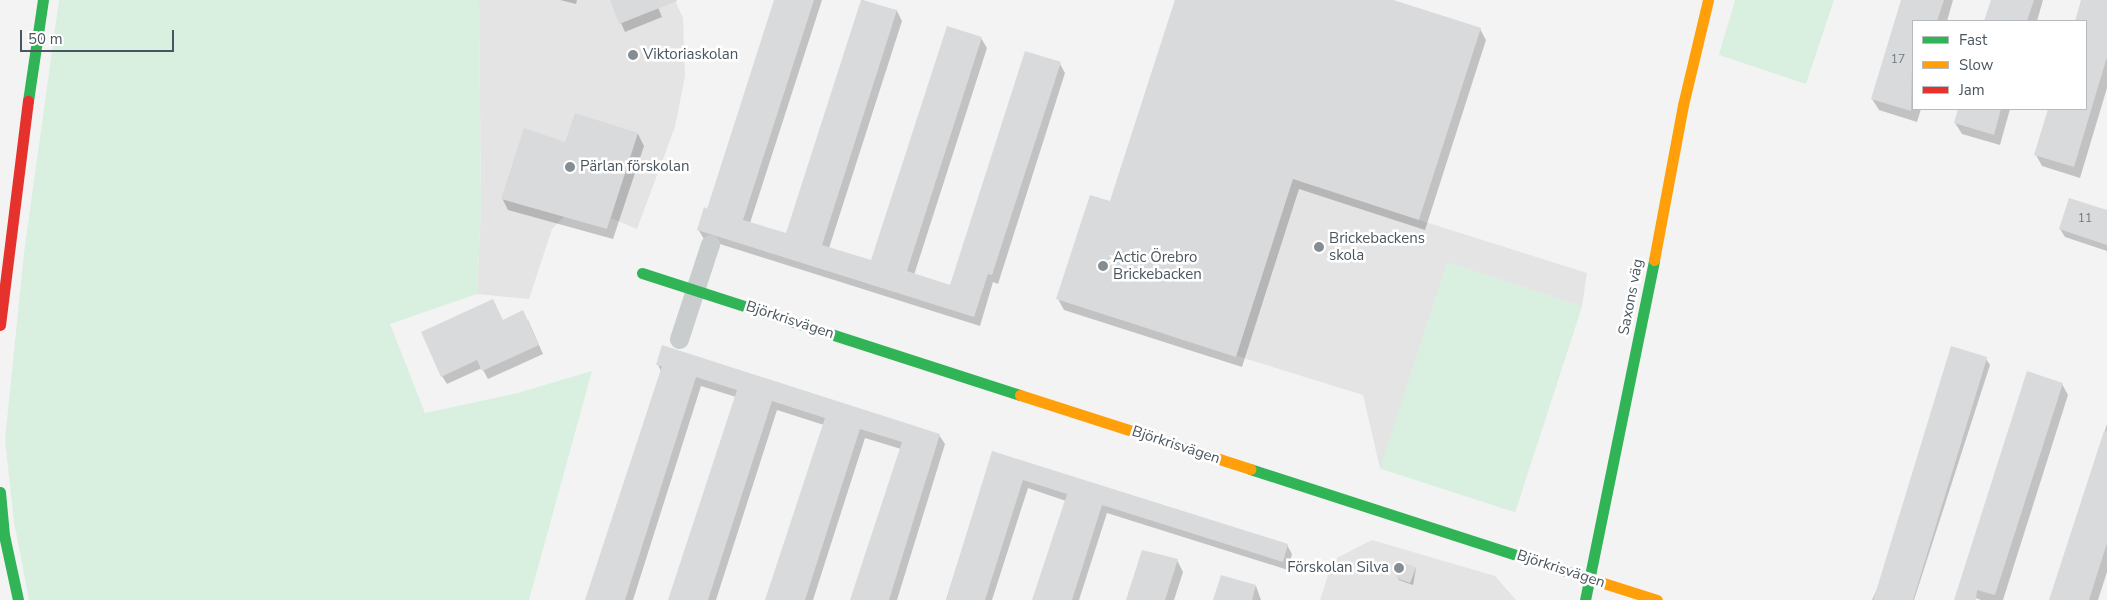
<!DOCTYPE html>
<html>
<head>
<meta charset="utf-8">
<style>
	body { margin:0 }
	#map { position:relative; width:2107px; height:600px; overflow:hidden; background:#f3f3f3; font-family:"Nunito Sans",sans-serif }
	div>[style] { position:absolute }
	.education>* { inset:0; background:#e5e4e5 }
	.green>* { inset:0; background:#d9f0e0; transform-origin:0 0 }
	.shadow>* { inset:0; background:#0003 }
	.building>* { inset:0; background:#d9dadb; transform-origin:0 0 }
	.street>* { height:19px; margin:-9.5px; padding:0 9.5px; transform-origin:9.5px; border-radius:9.5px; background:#cacdce }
	.fast>* { height:11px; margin:-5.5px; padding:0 5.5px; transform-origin:5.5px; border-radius:5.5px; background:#30b455 }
	.slow>* { height:11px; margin:-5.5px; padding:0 5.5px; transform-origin:5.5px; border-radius:5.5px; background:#ff9f0a }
	.jam>* { height:11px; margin:-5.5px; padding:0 5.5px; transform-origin:5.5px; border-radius:5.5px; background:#e5322d }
	.dots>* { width:14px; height:14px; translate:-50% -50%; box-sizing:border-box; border:2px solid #fff; border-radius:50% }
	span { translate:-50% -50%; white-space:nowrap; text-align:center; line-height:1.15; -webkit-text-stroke:5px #fff; paint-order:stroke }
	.number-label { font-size:12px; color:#6f787f }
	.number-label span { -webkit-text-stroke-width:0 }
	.poi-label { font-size:15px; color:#4a565f }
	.left { translate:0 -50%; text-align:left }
	.right { translate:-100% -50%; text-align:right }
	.street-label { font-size:15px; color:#4a565f }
	.legend { position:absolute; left:1912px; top:20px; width:175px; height:90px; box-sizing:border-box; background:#fff; border:1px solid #b7bbbf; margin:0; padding:6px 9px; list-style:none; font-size:15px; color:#4a565f }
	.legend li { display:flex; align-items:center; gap:10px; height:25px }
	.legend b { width:25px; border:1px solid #b7bbbf }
	.scale { position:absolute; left:20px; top:30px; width:154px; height:22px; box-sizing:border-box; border:2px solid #4a565f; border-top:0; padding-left:6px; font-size:15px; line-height:18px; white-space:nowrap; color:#4a565f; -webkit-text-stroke:4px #fff; paint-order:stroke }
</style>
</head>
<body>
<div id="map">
	<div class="education">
		<i style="clip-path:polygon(479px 0,675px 0,683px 18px,685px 76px,675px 127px,637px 229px,611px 218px,607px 229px,566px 215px,552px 229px,529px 299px,477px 294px,481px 208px)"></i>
		<i style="clip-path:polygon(1175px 0,1393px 0,1481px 28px,1419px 220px,1587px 273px,1582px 306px,1515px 512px,1380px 468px,1363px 395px,1111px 317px,1146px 212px,1110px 201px)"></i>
		<i style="clip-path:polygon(1372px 540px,1495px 576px,1516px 600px,1320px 600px,1333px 560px)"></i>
	</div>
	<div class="green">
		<i style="clip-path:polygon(59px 0,479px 0,481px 208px,477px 294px,390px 324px,425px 413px,514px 394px,592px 371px,529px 600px,29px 600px,14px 522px,5px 440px,24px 253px)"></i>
		<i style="clip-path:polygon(1735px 0,1834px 0,1806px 84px,1719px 55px)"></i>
		<i style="left:1447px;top:262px;width:142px;height:217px;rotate:18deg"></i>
	</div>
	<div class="shadow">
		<i style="clip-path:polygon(560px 0,577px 0,576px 4px)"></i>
		<i style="clip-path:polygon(611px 0,655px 0,662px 17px,625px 32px)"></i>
		<i style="clip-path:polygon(776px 0,822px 0,750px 223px,787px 235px,862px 0,897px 11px,902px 21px,829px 248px,872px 262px,981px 38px,987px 48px,914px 275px,951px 286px,1060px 64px,1065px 73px,998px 284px,993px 282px,980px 326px,704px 239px,698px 229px,708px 210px)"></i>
		<i style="clip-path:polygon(1176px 0,1389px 0,1480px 29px,1486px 40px,1425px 230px,1299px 189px,1242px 367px,1064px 310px,1058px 299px,1111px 203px)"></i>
		<i style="clip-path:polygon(1902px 0,1953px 0,1947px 21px,1913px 21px,1913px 109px,1921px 109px,1917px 122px,1879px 110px,1872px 99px)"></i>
		<i style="clip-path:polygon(1992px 0,2043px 0,2037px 21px,1986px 21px)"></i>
		<i style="clip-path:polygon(2082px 0,2107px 0,2107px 88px,2080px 178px,2042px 166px,2036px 155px,2050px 109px,2086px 109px,2086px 21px,2076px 21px)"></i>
		<i style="clip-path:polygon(1959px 109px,2010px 109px,2000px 145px,1962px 134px,1955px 123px)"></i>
		<i style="clip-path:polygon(638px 134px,644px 146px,613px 239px,508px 210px,502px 198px,566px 143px)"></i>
		<i style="clip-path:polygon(2107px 211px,2107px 251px,2065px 237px,2060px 229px)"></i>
		<i style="clip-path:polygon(528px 320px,543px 354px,488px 379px,482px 368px,447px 384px,442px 376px,503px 321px)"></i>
		<i style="clip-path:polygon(1986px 359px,1990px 365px,1914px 600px,1872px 600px)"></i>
		<i style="clip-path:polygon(658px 365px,939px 435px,945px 444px,897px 600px,851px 600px,901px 449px,865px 438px,813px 600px,767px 600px,824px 425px,777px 410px,716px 600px,669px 600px,736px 397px,701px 386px,633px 600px,586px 600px,661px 371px)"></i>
		<i style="clip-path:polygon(2062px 384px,2068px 395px,2003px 600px,1981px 600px,1967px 595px)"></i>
		<i style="clip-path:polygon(2107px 424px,2107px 572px,2098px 600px,2051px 600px)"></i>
		<i style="clip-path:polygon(993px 452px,1287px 545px,1292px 554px,1288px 570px,1107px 513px,1079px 600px,1034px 600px,1066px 501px,1028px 488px,992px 600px,946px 600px)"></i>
		<i style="clip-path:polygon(1177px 560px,1183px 572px,1174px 600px,1127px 600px)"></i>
		<i style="clip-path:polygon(1416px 568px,1413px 585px,1399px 580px,1398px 578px)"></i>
		<i style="clip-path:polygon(1256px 586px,1261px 600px,1214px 600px)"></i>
	</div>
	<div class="building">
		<i style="clip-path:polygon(610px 0,677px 0,677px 1px,619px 24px)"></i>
		<i style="clip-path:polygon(774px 0,814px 0,743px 220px,786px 233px,861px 0,897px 10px,822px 245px,871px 260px,947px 26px,982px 37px,907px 271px,950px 285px,1025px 51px,1061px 62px,992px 275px,988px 274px,974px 317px,697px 230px,704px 207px,707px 209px)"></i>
		<i style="clip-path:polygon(1175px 0,1393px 0,1481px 28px,1419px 220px,1293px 179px,1236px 357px,1056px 299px,1090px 195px,1110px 201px)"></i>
		<i style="clip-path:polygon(1901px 0,1944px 0,1937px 21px,1913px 21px,1911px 111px,1871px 99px)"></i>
		<i style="clip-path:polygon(1991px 0,2034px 0,2027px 21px,1984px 21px)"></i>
		<i style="clip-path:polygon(2081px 0,2107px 0,2107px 57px,2074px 167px,2034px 155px,2048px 109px,2086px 109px,2086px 21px,2075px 21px)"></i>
		<i style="clip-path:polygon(1958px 109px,2001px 109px,1994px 135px,1954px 123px)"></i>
		<i style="clip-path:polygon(575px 113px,638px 133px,607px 229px,501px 199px,524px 128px,565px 142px)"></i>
		<i style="clip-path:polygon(2069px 198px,2107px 210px,2107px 245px,2059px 229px)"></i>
		<i style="clip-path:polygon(493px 299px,503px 320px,523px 310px,539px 345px,482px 371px,477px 360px,441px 377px,421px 332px)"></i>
		<i style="clip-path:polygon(662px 345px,940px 434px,889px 600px,850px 600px,902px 442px,860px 429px,805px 600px,765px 600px,825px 418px,772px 401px,708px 600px,668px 600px,737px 390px,696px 377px,625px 600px,585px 600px,662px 366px,656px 365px)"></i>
		<i style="left:1951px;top:346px;width:38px;height:266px;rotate:17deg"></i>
		<i style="clip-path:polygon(2027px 371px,2063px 383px,1995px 595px,1977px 590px,1976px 600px,1954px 600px)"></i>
		<i style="clip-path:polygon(2104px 431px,2107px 431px,2107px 543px,2089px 600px,2049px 600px)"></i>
		<i style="clip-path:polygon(992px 451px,1288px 544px,1283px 562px,1102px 505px,1072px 600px,1032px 600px,1067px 494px,1023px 480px,985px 600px,946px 600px)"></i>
		<i style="clip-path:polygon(1142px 550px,1178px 559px,1165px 600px,1126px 600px)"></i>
		<i style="left:1402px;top:562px;width:15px;height:17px;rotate:20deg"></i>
		<i style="clip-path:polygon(1221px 575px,1256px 585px,1252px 600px,1213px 600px)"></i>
	</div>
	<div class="street">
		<i style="left:679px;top:339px;width:100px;rotate:-71.9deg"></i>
	</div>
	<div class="fast">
		<i style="left:28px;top:101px;width:102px;rotate:-81.6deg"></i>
		<i style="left:642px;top:273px;width:397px;rotate:17.9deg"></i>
		<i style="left:1250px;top:469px;width:361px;rotate:17.9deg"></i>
		<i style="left:0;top:492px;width:43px;rotate:84.7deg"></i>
		<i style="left:4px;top:535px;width:66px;rotate:77.8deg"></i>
		<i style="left:1585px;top:600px;width:347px;rotate:-78.5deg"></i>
	</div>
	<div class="slow">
		<i style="left:1654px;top:260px;width:158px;rotate:-79.4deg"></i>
		<i style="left:1683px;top:105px;width:108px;rotate:-76.6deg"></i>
		<i style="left:1020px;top:395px;width:242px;rotate:17.8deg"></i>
		<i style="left:1594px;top:580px;width:66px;rotate:17.6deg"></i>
	</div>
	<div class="jam">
		<i style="left:0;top:325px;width:226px;rotate:-82.9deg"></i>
	</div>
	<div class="dots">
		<i style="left:633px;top:55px;background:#858d93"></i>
		<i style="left:570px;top:167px;background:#858d93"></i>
		<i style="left:1319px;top:247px;background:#858d93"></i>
		<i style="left:1103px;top:266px;background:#858d93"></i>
		<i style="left:1399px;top:568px;background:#858d93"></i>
	</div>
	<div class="number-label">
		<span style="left:1898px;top:60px">17</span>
		<span style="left:2085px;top:219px">11</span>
	</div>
	<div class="poi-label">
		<span class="left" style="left:643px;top:55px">Viktoriaskolan</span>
		<span class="left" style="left:580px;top:167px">Pärlan förskolan</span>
		<span class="left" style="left:1329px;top:247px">Brickebackens<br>skola</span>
		<span class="left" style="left:1113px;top:266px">Actic Örebro<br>Brickebacken</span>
		<span class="right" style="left:1389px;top:568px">Förskolan Silva</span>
	</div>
	<div class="street-label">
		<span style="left:1631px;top:297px;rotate:-79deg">Saxons väg</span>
		<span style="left:790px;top:320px;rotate:18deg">Björkrisvägen</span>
		<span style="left:1176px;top:445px;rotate:18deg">Björkrisvägen</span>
		<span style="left:1561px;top:569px;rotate:18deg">Björkrisvägen</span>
	</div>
	<ul class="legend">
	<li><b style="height:6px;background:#30b455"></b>Fast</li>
	<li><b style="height:6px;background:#ff9f0a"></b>Slow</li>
	<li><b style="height:6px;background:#e5322d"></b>Jam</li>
	</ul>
	<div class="scale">50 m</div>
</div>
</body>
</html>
